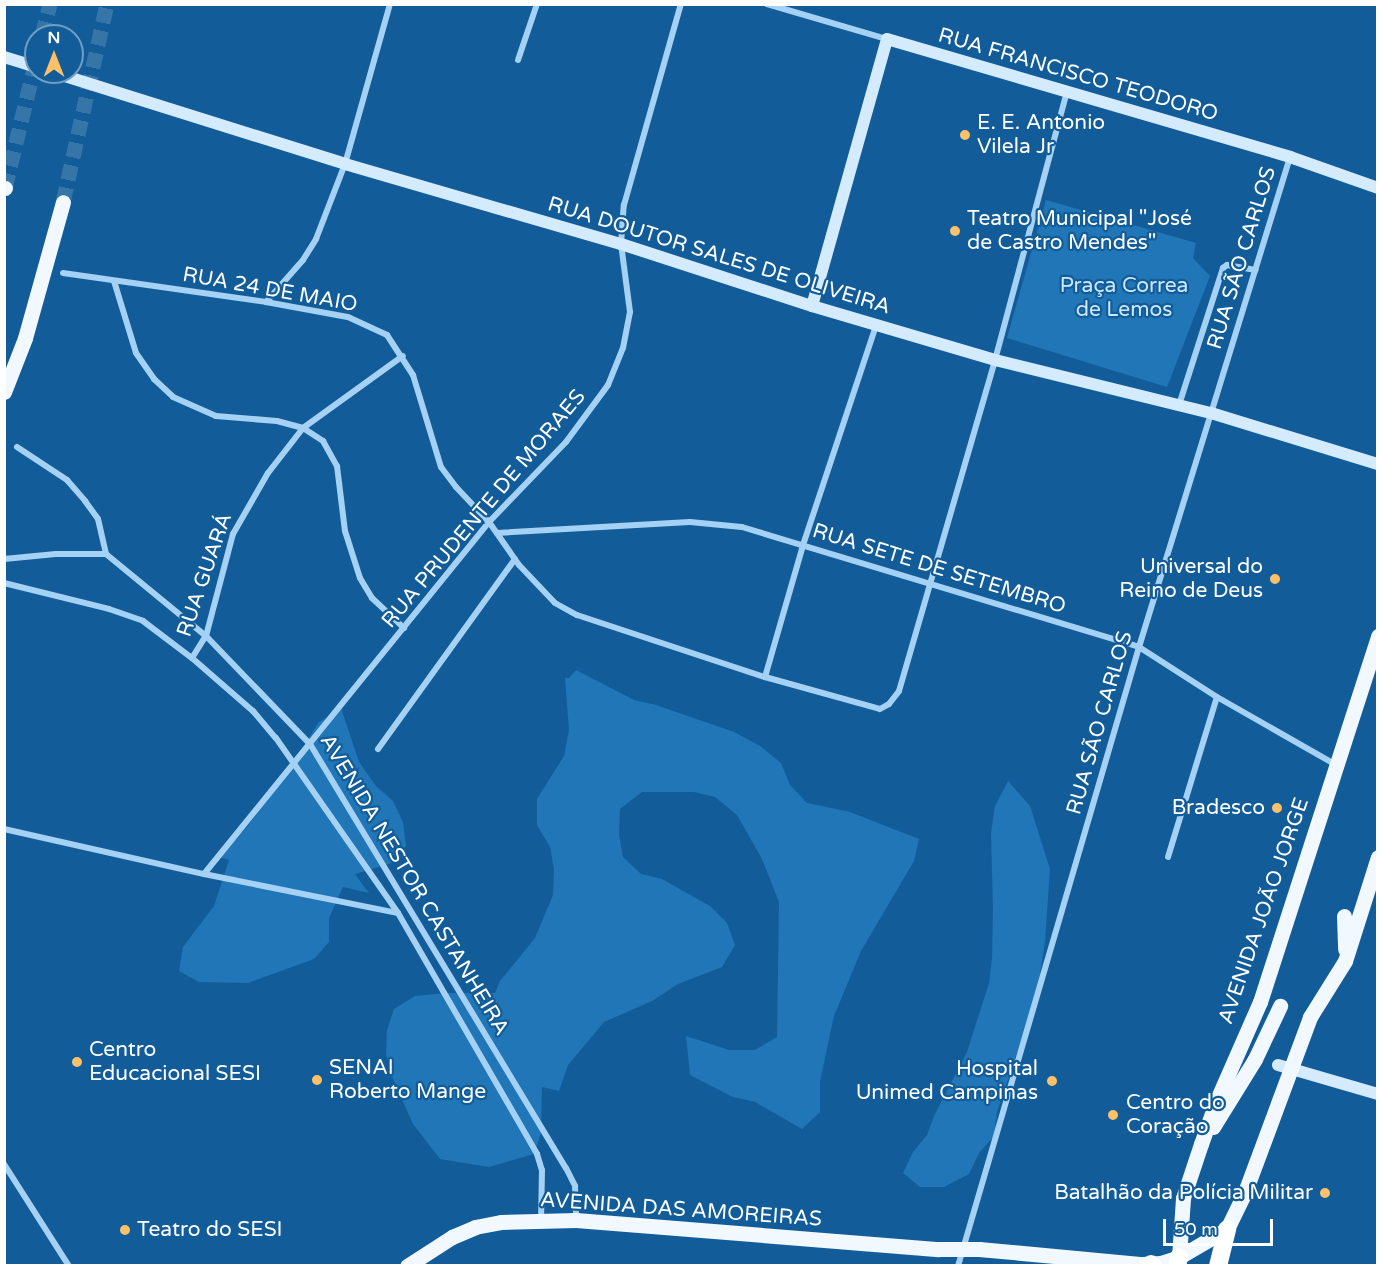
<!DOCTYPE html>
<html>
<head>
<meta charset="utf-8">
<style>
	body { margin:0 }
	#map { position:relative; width:1382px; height:1270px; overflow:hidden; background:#125d99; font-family:"Varela Round",sans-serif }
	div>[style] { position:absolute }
	.green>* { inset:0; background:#2076b6 }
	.primary-tunnel>* { height:15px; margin-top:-7.5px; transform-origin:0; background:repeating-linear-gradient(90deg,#3675a8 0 15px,transparent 0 23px) }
	.street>* { height:6px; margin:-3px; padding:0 3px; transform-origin:3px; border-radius:3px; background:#a4d1f4 }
	.secondary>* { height:12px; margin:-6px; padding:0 6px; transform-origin:6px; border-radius:6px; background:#d4eafd }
	.primary>* { height:15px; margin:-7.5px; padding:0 7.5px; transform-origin:7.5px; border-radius:7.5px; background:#f1f8ff }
	.highway>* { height:18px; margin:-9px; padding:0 9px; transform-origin:9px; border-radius:9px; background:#fff }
	.dots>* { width:16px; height:16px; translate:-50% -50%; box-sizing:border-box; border:3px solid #125d99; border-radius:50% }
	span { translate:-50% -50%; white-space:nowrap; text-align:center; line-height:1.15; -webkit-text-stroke:4.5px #125d99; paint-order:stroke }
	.street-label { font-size:21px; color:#fff }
	.poi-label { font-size:21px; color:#fff }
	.left { translate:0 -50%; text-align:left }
	.right { translate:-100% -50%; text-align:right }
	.park-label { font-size:21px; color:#cce8fe }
	.frame { position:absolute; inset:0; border:6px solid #fff; pointer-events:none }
	.north { position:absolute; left:24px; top:24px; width:60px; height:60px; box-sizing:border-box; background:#125d99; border:2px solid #719ec2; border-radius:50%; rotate:0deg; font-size:16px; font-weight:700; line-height:24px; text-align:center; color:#fff }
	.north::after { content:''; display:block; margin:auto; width:21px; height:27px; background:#ffc167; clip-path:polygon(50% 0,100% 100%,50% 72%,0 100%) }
	.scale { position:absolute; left:1163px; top:1219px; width:110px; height:27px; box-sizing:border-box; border:3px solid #fff; border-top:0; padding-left:8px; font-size:18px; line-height:21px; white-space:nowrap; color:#fff; -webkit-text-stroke:4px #125d99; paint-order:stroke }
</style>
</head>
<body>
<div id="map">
	<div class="green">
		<i style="clip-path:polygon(1046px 200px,1196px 243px,1193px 258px,1210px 276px,1167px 387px,1007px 338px)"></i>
		<i style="clip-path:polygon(576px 670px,634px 700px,656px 705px,734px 732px,760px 746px,781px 763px,790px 785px,807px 803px,850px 812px,919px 839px,914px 861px,861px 951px,834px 1016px,820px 1081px,820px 1112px,802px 1129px,755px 1102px,733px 1097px,690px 1075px,686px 1036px,729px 1050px,755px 1050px,777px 1037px,779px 902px,762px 859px,737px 815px,715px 797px,694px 792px,642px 792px,620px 809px,619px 835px,623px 857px,641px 874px,662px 879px,710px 906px,727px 923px,735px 945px,722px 967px,678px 984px,652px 1001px,604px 1022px,568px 1065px,559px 1091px,542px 1087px,541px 1133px,534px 1154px,489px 1167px,440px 1159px,413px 1124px,393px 1079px,386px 1054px,387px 1030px,394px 1009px,415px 996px,446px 993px,495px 993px,500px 981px,535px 938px,553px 895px,554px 869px,550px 847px,537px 825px,537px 799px,564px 756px,569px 730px,565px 678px,569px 678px)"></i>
		<i style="clip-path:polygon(341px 708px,359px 762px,376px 786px,393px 801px,403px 822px,406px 846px,392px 863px,355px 874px,369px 893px,343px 887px,329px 918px,329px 942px,314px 959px,248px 983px,199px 982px,179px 971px,183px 947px,214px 906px,229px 860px,219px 857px,247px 827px,293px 764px,318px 723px)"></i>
		<i style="clip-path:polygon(1008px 781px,1030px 806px,1050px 869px,1045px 942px,1037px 994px,997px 1112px,994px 1136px,979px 1153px,969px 1174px,944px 1187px,920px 1187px,903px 1173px,913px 1152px,927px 1135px,935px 1114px,967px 1052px,989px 983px,992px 959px,993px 910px,991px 833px,995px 806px)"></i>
	</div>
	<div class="primary-tunnel">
		<i style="left:42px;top:36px;width:33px;rotate:-76deg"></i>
		<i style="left:5px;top:188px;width:132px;rotate:-76.4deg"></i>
		<i style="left:63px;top:202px;width:203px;rotate:-77.5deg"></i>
	</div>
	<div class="street">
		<i style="left:767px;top:4px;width:125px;rotate:16.3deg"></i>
		<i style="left:518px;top:60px;width:59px;rotate:-71.3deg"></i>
		<i style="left:63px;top:273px;width:205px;rotate:8.1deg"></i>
		<i style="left:266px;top:302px;width:83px;rotate:10.4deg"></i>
		<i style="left:348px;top:317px;width:43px;rotate:24.8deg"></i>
		<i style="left:387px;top:335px;width:48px;rotate:57deg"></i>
		<i style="left:413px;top:375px;width:96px;rotate:73.1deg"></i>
		<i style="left:441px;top:467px;width:25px;rotate:53deg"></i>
		<i style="left:456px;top:487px;width:48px;rotate:46.7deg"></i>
		<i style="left:489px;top:522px;width:52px;rotate:55.1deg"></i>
		<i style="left:519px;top:565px;width:52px;rotate:46.5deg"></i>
		<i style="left:555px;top:603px;width:25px;rotate:29deg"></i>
		<i style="left:577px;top:615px;width:198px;rotate:18.3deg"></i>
		<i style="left:765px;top:677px;width:119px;rotate:15.5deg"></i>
		<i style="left:880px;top:709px;width:10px;rotate:-29deg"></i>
		<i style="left:889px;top:704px;width:16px;rotate:-52deg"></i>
		<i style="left:899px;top:691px;width:345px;rotate:-73.8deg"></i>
		<i style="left:995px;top:360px;width:278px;rotate:-75deg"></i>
		<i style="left:114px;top:281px;width:75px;rotate:73deg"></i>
		<i style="left:136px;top:353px;width:32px;rotate:55deg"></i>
		<i style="left:154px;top:379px;width:26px;rotate:43deg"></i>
		<i style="left:173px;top:397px;width:47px;rotate:23.8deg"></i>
		<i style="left:216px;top:416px;width:61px;rotate:4.7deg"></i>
		<i style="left:277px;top:421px;width:27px;rotate:15deg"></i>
		<i style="left:303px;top:428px;width:24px;rotate:33deg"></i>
		<i style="left:323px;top:441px;width:29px;rotate:61deg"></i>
		<i style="left:337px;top:466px;width:65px;rotate:83deg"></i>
		<i style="left:345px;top:531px;width:49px;rotate:72.3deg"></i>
		<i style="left:360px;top:578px;width:23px;rotate:59deg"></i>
		<i style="left:372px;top:598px;width:44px;rotate:43.2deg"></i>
		<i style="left:266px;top:302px;width:56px;rotate:-48.6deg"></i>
		<i style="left:303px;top:260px;width:25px;rotate:-58deg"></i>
		<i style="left:316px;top:239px;width:80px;rotate:-68.9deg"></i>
		<i style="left:345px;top:164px;width:166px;rotate:-74.3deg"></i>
		<i style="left:1179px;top:405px;width:144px;rotate:-72.2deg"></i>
		<i style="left:1223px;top:268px;width:5px;rotate:-37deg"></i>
		<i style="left:1227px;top:265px;width:29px;rotate:10deg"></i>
		<i style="left:17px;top:447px;width:60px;rotate:33.4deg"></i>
		<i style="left:67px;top:480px;width:28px;rotate:49deg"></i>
		<i style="left:85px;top:501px;width:22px;rotate:54deg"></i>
		<i style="left:98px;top:519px;width:36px;rotate:77deg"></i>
		<i style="left:497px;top:533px;width:193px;rotate:-3.3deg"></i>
		<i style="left:690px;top:522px;width:52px;rotate:5.5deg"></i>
		<i style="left:742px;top:527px;width:415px;rotate:16.8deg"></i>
		<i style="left:1139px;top:647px;width:93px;rotate:32.7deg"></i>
		<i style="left:1217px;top:697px;width:137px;rotate:29.7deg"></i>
		<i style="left:4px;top:559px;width:52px;rotate:-5.5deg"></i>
		<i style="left:56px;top:554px;width:50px"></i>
		<i style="left:106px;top:554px;width:129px;rotate:39.4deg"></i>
		<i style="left:206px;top:636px;width:150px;rotate:46.1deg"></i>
		<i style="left:310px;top:744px;width:495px;rotate:58.9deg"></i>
		<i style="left:566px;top:1168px;width:20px;rotate:63deg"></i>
		<i style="left:575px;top:1186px;width:34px;rotate:88deg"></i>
		<i style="left:4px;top:583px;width:108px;rotate:13.9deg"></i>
		<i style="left:109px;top:609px;width:36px;rotate:19deg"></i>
		<i style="left:143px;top:621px;width:61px;rotate:37.1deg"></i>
		<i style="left:192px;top:658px;width:81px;rotate:41deg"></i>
		<i style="left:253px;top:711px;width:35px;rotate:50deg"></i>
		<i style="left:276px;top:738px;width:213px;rotate:55.1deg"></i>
		<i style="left:398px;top:913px;width:278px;rotate:60deg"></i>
		<i style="left:537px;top:1154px;width:17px;rotate:73deg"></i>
		<i style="left:542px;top:1170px;width:51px;rotate:91.1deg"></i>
		<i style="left:192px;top:658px;width:26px;rotate:-58deg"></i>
		<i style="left:206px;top:636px;width:106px;rotate:-75.2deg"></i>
		<i style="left:233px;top:534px;width:70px;rotate:-60.2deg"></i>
		<i style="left:268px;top:473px;width:57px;rotate:-52.1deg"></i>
		<i style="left:303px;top:428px;width:123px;rotate:-35.8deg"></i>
		<i style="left:765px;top:677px;width:137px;rotate:-73.9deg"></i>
		<i style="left:803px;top:545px;width:232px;rotate:-71.6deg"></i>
		<i style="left:378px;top:749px;width:234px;rotate:-54.2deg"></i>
		<i style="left:4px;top:829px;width:205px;rotate:12.7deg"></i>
		<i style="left:204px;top:874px;width:198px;rotate:11.4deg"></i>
		<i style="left:1168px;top:857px;width:167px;rotate:-73deg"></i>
		<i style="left:204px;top:874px;width:453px;rotate:-51deg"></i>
		<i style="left:489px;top:522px;width:111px;rotate:-46.1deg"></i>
		<i style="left:566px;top:442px;width:71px;rotate:-53.6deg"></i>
		<i style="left:608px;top:385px;width:40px;rotate:-68deg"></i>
		<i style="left:623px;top:348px;width:37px;rotate:-79deg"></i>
		<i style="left:630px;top:312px;width:69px;rotate:-97.5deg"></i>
		<i style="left:621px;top:244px;width:39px;rotate:-86deg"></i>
		<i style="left:624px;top:205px;width:209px;rotate:-74.2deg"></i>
		<i style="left:4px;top:1164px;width:121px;rotate:57.5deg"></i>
		<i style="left:958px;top:1266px;width:645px;rotate:-73.7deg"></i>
		<i style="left:1139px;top:647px;width:513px;rotate:-72.87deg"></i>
	</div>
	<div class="secondary">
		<i style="left:4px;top:57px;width:34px;rotate:17deg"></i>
		<i style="left:52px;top:72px;width:307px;rotate:17.4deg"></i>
		<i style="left:345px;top:164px;width:287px;rotate:16.2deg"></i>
		<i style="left:621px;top:244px;width:201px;rotate:18deg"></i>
		<i style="left:812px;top:306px;width:191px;rotate:16.4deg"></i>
		<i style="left:995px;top:360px;width:222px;rotate:13.8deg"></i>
		<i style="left:1211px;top:413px;width:175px;rotate:17deg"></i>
		<i style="left:812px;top:306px;width:277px;rotate:-74.3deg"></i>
		<i style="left:887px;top:39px;width:420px;rotate:16.3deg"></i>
		<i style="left:1290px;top:157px;width:93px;rotate:19.4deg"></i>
		<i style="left:1278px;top:1065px;width:104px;rotate:16.2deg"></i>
	</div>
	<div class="primary">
		<i style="left:4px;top:188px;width:1px"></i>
		<i style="left:4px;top:392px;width:58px;rotate:-68.7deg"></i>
		<i style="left:25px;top:338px;width:141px;rotate:-74.4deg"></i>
		<i style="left:1344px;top:916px;width:33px;rotate:88deg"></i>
		<i style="left:1213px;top:1127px;width:80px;rotate:-58.3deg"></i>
		<i style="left:1255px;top:1059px;width:59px;rotate:-64.7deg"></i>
		<i style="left:1179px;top:1257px;width:59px;rotate:-86.1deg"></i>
		<i style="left:1183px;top:1198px;width:57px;rotate:-71.6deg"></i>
		<i style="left:1201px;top:1144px;width:45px;rotate:-70.3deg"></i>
		<i style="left:1216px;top:1102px;width:109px;rotate:-66.3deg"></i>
		<i style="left:1260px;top:1002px;width:385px;rotate:-72.1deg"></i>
		<i style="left:407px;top:1266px;width:54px;rotate:-32.8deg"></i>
		<i style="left:452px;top:1237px;width:25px;rotate:-23deg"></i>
		<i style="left:475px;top:1227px;width:26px;rotate:-11deg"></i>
		<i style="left:501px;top:1222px;width:75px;rotate:-1.5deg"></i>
		<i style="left:576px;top:1220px;width:364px;rotate:4.6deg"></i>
		<i style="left:939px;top:1249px;width:40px"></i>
		<i style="left:979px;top:1249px;width:164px;rotate:5.3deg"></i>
		<i style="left:1142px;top:1264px;width:19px;rotate:-3deg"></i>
		<i style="left:1161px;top:1263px;width:19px;rotate:-18deg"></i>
		<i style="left:1179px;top:1257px;width:56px;rotate:-30.3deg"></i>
		<i style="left:1227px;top:1229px;width:41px;rotate:-64.1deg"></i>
		<i style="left:1245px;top:1192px;width:187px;rotate:-69.6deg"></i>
		<i style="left:1310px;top:1017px;width:66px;rotate:-58deg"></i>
		<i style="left:1345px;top:961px;width:109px;rotate:-72.4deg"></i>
	</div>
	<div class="highway">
		<i style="left:1151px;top:1264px;width:3px;rotate:45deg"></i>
		<i style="left:1177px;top:1266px;width:9px;rotate:-77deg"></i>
		<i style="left:1218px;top:1266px;width:38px;rotate:-76deg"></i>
	</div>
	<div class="dots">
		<i style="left:965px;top:135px;background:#ffc167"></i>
		<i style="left:955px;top:231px;background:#ffc167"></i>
		<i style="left:1275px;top:579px;background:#ffc167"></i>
		<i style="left:1277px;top:808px;background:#ffc167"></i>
		<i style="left:77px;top:1062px;background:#ffc167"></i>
		<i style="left:317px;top:1080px;background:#ffc167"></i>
		<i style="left:1052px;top:1081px;background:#ffc167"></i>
		<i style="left:1113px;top:1115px;background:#ffc167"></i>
		<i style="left:1325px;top:1193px;background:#ffc167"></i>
		<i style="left:125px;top:1230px;background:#ffc167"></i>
	</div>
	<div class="street-label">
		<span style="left:1078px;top:75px;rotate:16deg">RUA FRANCISCO TEODORO</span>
		<span style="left:719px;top:256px;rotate:17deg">RUA DOUTOR SALES DE OLIVEIRA</span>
		<span style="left:1242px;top:258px;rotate:-73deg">RUA SÃO CARLOS</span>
		<span style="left:270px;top:290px;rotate:10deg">RUA 24 DE MAIO</span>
		<span style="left:484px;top:509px;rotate:-50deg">RUA PRUDENTE DE MORAES</span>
		<span style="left:939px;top:569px;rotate:17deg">RUA SETE DE SETEMBRO</span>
		<span style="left:205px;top:575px;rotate:-71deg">RUA GUARÁ</span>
		<span style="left:1100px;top:723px;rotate:-74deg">RUA SÃO CARLOS</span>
		<span style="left:414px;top:885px;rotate:59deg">AVENIDA NESTOR CASTANHEIRA</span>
		<span style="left:1264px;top:911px;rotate:-71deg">AVENIDA JOÃO JORGE</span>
		<span style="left:681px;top:1210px;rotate:4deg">AVENIDA DAS AMOREIRAS</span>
	</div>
	<div class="poi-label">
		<span class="left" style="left:977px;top:135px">E. E. Antonio<br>Vilela Jr</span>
		<span class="left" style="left:967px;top:231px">Teatro Municipal "José<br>de Castro Mendes"</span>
		<span class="right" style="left:1263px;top:579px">Universal do<br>Reino de Deus</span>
		<span class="right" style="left:1265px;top:808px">Bradesco</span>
		<span class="left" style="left:89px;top:1062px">Centro<br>Educacional SESI</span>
		<span class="left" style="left:329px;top:1080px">SENAI<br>Roberto Mange</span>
		<span class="right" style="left:1038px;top:1081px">Hospital<br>Unimed Campinas</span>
		<span class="left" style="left:1126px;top:1115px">Centro do<br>Coração</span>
		<span class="right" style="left:1313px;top:1193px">Batalhão da Polícia Militar</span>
		<span class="left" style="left:137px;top:1230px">Teatro do SESI</span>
	</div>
	<div class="park-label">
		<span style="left:1124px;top:298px">Praça Correa<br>de Lemos</span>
	</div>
	<div class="frame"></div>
	<div class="north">N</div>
	<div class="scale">50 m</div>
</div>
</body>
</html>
